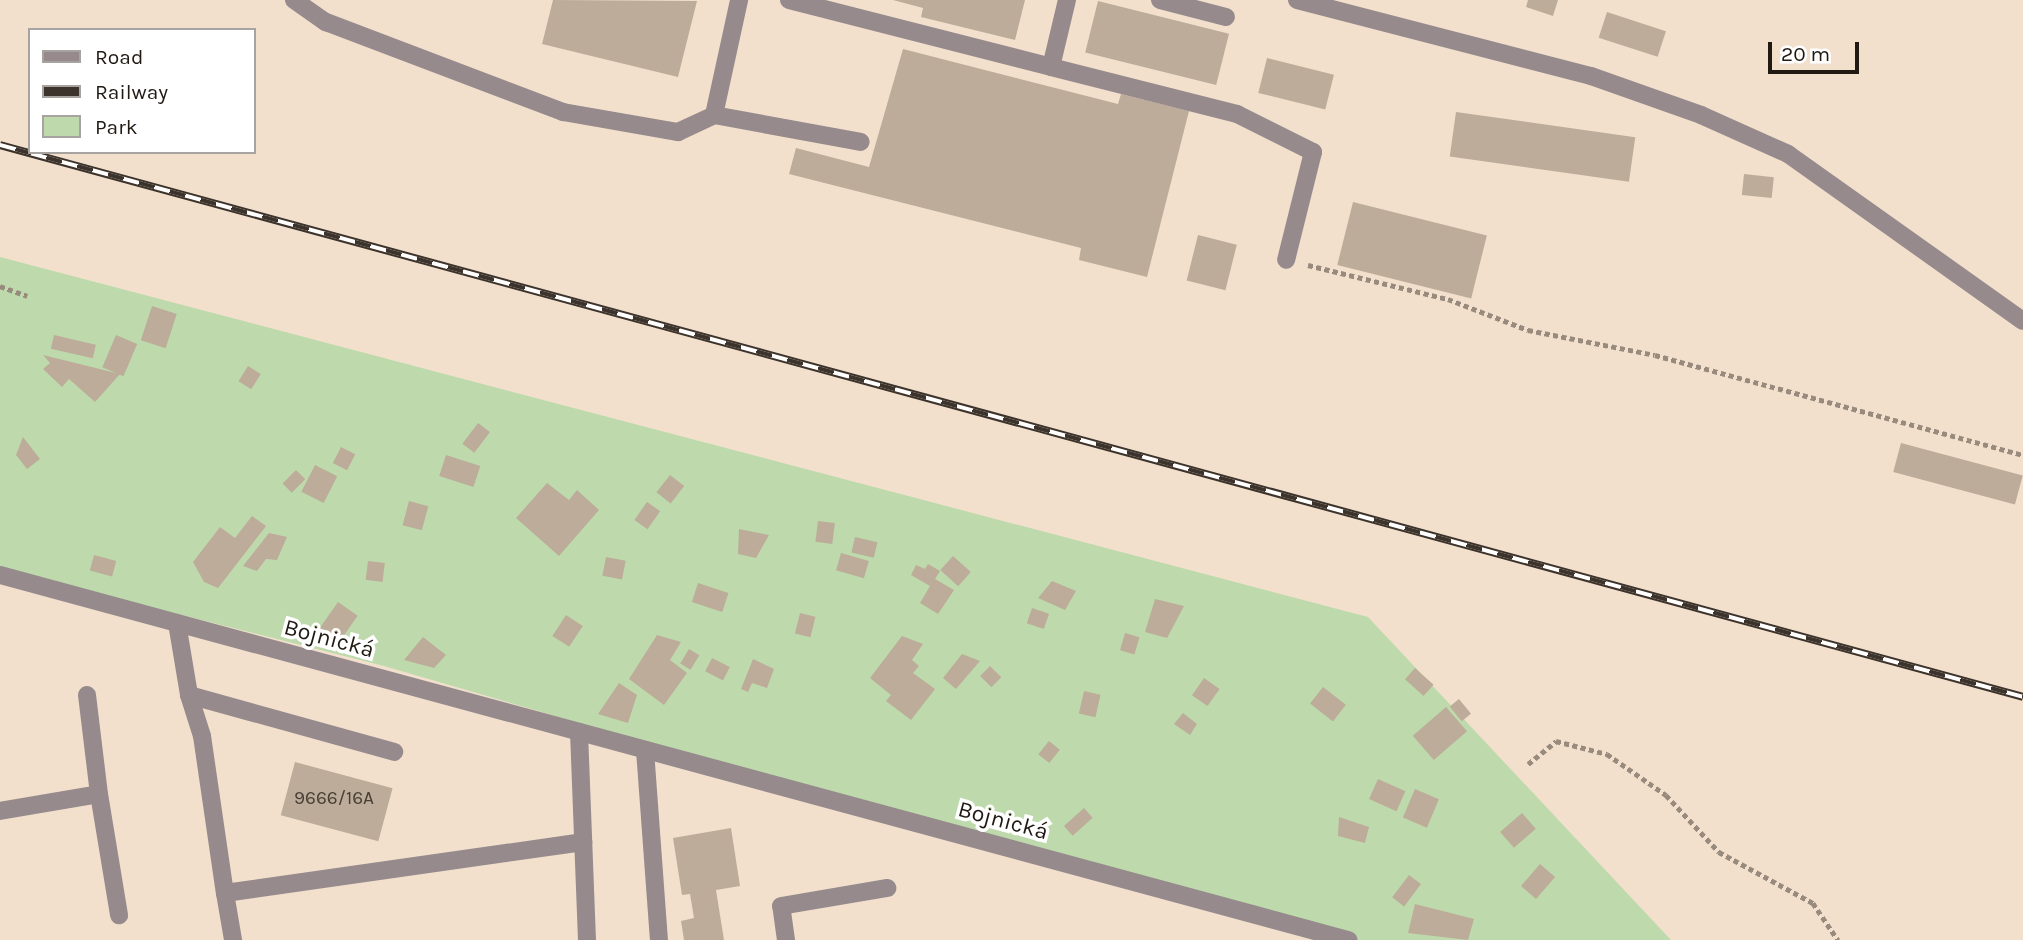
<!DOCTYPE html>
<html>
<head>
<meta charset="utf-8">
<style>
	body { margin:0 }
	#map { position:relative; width:2023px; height:940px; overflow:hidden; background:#f2e0cd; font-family:Karla,sans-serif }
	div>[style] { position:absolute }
	.green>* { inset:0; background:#bedaac }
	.building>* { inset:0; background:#bcac99; transform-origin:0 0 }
	.path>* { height:4.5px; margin-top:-2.25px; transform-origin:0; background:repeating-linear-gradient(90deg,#988b7d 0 5px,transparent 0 8.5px) }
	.minor>* { height:18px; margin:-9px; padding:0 9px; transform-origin:9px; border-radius:9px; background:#968a8c }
	.rail>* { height:8px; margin-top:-4px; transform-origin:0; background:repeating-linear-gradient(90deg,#fff 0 16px,#3c342c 0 32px); box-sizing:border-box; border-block:2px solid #3c342c }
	span { translate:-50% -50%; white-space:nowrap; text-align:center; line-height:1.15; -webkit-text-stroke:7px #fff; paint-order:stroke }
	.number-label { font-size:19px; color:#473e34 }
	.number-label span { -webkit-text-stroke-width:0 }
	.street-label { font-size:23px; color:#201a13 }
	.legend { position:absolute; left:28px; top:28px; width:228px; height:126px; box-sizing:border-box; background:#fff; border:2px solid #a6a3a1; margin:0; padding:9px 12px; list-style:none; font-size:21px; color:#201a13 }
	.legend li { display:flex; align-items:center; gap:14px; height:35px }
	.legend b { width:35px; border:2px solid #a6a3a1 }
	.scale { position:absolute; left:1768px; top:42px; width:91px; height:32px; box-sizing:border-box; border:4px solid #201a13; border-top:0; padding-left:9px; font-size:21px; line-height:24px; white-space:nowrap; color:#201a13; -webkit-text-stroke:5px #fff; paint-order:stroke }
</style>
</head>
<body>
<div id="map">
	<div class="green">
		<i style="clip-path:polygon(0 257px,1368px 617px,1671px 940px,1321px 940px,384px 666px,0 569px)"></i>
	</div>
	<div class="building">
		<i style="clip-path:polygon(553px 0,697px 1px,678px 77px,542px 44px)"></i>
		<i style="clip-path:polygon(893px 0,1025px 0,1015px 40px,921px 17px,923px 8px)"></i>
		<i style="clip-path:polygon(1528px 0,1558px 0,1553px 16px,1526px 7px)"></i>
		<i style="left:1098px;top:1px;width:135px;height:53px;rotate:14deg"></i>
		<i style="left:1607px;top:12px;width:62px;height:27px;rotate:18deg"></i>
		<i style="clip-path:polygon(903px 49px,1118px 104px,1121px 94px,1189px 111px,1147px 277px,1079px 260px,1081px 248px,789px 174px,796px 148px,869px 167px)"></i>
		<i style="left:1267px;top:58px;width:69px;height:36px;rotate:14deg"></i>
		<i style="left:1456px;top:112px;width:181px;height:45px;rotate:8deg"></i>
		<i style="left:1744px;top:174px;width:30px;height:21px;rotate:6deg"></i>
		<i style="left:1353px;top:202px;width:138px;height:65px;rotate:14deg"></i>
		<i style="left:1198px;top:235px;width:40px;height:47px;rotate:14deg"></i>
		<i style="left:152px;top:306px;width:26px;height:36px;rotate:18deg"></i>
		<i style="left:54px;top:335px;width:43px;height:14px;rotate:13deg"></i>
		<i style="left:116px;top:335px;width:23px;height:35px;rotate:23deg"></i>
		<i style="clip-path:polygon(43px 355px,120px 374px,95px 402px,69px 379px,62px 387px,43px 369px,50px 363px)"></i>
		<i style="left:248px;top:366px;width:15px;height:18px;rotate:32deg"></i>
		<i style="left:478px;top:423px;width:15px;height:26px;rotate:37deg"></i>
		<i style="clip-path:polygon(23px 437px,40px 459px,27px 469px,16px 455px)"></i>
		<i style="left:1901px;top:443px;width:126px;height:30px;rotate:15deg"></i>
		<i style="left:341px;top:447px;width:16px;height:18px;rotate:27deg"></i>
		<i style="left:446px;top:455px;width:36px;height:22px;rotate:18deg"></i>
		<i style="left:315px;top:465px;width:25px;height:30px;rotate:27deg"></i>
		<i style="left:296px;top:470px;width:13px;height:19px;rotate:45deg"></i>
		<i style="left:670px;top:475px;width:18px;height:22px;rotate:38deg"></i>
		<i style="clip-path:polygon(547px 483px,569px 500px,577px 490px,599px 510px,559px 556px,516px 518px)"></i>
		<i style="left:409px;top:501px;width:20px;height:25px;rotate:15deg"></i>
		<i style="left:647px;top:502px;width:16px;height:22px;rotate:35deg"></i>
		<i style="clip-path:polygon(252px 516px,266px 526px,218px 588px,204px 582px,193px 562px,220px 527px,235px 538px)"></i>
		<i style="left:818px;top:521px;width:17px;height:21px;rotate:7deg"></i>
		<i style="clip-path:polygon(739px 529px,769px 535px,756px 558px,738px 554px)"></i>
		<i style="clip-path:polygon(269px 533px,287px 537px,277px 560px,266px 559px,257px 571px,243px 566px)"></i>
		<i style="left:855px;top:537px;width:23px;height:16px;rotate:13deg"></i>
		<i style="left:841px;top:553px;width:29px;height:18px;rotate:16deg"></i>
		<i style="left:94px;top:555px;width:23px;height:16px;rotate:15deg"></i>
		<i style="left:953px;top:556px;width:24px;height:19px;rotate:42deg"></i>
		<i style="left:606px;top:557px;width:20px;height:19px;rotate:11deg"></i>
		<i style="left:368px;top:561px;width:17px;height:19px;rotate:7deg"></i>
		<i style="clip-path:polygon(928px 564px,940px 571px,935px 579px,954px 590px,938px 614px,920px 603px,930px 586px,911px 575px,916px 565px,925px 569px)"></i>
		<i style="clip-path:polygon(1052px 581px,1076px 591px,1065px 610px,1038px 598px)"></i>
		<i style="left:698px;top:583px;width:32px;height:20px;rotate:18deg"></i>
		<i style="clip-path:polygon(1155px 599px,1184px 606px,1167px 638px,1145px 632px)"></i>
		<i style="left:338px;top:602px;width:24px;height:32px;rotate:35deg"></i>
		<i style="left:1032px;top:608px;width:18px;height:16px;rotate:19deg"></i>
		<i style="left:800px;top:613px;width:16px;height:21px;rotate:14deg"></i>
		<i style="left:566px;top:615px;width:20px;height:25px;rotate:33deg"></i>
		<i style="left:1125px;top:633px;width:15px;height:18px;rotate:16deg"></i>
		<i style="clip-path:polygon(657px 635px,681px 642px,670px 660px,687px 673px,664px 705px,629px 679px)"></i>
		<i style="clip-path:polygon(902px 636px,923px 644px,912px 660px,919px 666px,913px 673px,935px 689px,911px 720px,886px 701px,891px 695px,870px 678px)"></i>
		<i style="clip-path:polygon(423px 637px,446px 655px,434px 668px,404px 660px)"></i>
		<i style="left:689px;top:649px;width:12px;height:17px;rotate:31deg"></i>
		<i style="clip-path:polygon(962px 654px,980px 661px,956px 689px,943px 678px)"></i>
		<i style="left:712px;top:658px;width:20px;height:15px;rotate:27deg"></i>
		<i style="clip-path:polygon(753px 659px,774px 669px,767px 688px,752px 683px,748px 692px,741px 689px)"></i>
		<i style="left:990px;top:666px;width:16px;height:14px;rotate:45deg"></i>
		<i style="left:1415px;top:668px;width:25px;height:15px;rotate:42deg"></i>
		<i style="left:1204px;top:678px;width:19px;height:21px;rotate:35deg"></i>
		<i style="clip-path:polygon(619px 683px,637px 695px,628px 723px,598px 714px)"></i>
		<i style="left:1323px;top:687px;width:29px;height:21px;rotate:38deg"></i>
		<i style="left:1084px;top:691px;width:17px;height:23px;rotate:13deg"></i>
		<i style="left:1459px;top:699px;width:19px;height:12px;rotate:51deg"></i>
		<i style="left:1446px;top:707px;width:32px;height:44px;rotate:49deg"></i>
		<i style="clip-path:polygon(1183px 713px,1197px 724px,1190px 735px,1174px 724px)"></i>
		<i style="left:1049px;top:741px;width:14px;height:17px;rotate:39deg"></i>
		<i style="left:295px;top:762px;width:101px;height:55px;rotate:15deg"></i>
		<i style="left:1378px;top:779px;width:30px;height:22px;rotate:24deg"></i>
		<i style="left:1415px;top:789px;width:26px;height:31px;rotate:23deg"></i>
		<i style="left:1084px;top:808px;width:13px;height:27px;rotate:48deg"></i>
		<i style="left:1522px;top:813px;width:21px;height:29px;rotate:49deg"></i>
		<i style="clip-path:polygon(1339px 817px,1369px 827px,1365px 843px,1338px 836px)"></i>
		<i style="clip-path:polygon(731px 828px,740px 886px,716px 890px,724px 940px,684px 940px,681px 921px,694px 918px,690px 894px,682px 895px,673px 838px)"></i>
		<i style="left:1540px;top:864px;width:20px;height:29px;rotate:41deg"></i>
		<i style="left:1409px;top:875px;width:15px;height:28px;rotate:37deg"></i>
		<i style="clip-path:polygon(1415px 904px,1474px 919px,1468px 940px,1408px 933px)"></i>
	</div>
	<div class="path">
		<i style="left:1308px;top:265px;width:144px;rotate:13.7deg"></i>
		<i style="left:1448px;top:299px;width:86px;rotate:21.2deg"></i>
		<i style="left:1528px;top:330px;width:129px;rotate:11.1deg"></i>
		<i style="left:1655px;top:355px;width:381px;rotate:15.2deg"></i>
		<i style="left:0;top:286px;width:29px;rotate:20deg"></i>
		<i style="left:1528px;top:764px;width:36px;rotate:-39deg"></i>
		<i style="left:1556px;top:741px;width:53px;rotate:14.3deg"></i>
		<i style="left:1607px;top:754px;width:72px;rotate:34.8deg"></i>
		<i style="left:1666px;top:795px;width:78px;rotate:47.1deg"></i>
		<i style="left:1719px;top:852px;width:107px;rotate:28.5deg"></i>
		<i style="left:1813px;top:903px;width:45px;rotate:56deg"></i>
	</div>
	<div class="minor">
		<i style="left:294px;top:0;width:39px;rotate:35deg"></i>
		<i style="left:326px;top:22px;width:254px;rotate:20.8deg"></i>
		<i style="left:563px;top:112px;width:117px;rotate:9.9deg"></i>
		<i style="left:678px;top:132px;width:40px;rotate:-25deg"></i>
		<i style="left:714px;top:115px;width:118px;rotate:-77.7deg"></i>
		<i style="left:789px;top:0;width:270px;rotate:14.3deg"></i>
		<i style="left:1051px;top:67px;width:69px;rotate:-76.6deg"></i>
		<i style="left:1160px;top:0;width:68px;rotate:14.4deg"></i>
		<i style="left:1297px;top:0;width:304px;rotate:14.5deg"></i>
		<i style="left:1591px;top:76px;width:117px;rotate:19.5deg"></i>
		<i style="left:1701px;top:115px;width:95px;rotate:24.1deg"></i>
		<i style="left:1788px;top:154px;width:288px;rotate:35.4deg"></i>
		<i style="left:1051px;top:67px;width:192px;rotate:14.2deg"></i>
		<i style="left:1237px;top:114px;width:85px;rotate:26.6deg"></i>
		<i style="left:1313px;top:152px;width:111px;rotate:104deg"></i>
		<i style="left:714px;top:115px;width:149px;rotate:10.4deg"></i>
		<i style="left:0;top:575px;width:1397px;rotate:15.15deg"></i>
		<i style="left:177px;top:623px;width:73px;rotate:80.5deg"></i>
		<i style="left:189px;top:695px;width:213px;rotate:15.5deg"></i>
		<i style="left:87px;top:695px;width:100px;rotate:83.1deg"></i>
		<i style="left:189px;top:695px;width:43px;rotate:72.4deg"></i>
		<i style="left:202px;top:736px;width:159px;rotate:81.7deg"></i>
		<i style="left:225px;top:893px;width:362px;rotate:-8.1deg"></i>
		<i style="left:579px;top:732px;width:208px;rotate:87.8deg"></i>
		<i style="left:645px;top:750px;width:191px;rotate:85.8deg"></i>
		<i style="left:0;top:811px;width:100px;rotate:-9.7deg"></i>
		<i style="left:99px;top:794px;width:123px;rotate:80.6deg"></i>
		<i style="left:225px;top:893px;width:48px;rotate:80.3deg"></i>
		<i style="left:786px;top:940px;width:34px;rotate:-98deg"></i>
		<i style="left:781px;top:906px;width:108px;rotate:-9.6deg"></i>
	</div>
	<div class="rail">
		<i style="left:0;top:145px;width:2097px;rotate:15.26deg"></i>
	</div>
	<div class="number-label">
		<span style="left:334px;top:799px">9666/16A</span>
	</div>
	<div class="street-label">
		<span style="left:329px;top:639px;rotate:15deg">Bojnická</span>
		<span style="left:1003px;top:821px;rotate:15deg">Bojnická</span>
	</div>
	<ul class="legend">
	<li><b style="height:9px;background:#968a8c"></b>Road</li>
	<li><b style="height:9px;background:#3c342c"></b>Railway</li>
	<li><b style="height:19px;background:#bedaac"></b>Park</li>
	</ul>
	<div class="scale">20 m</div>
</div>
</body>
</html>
